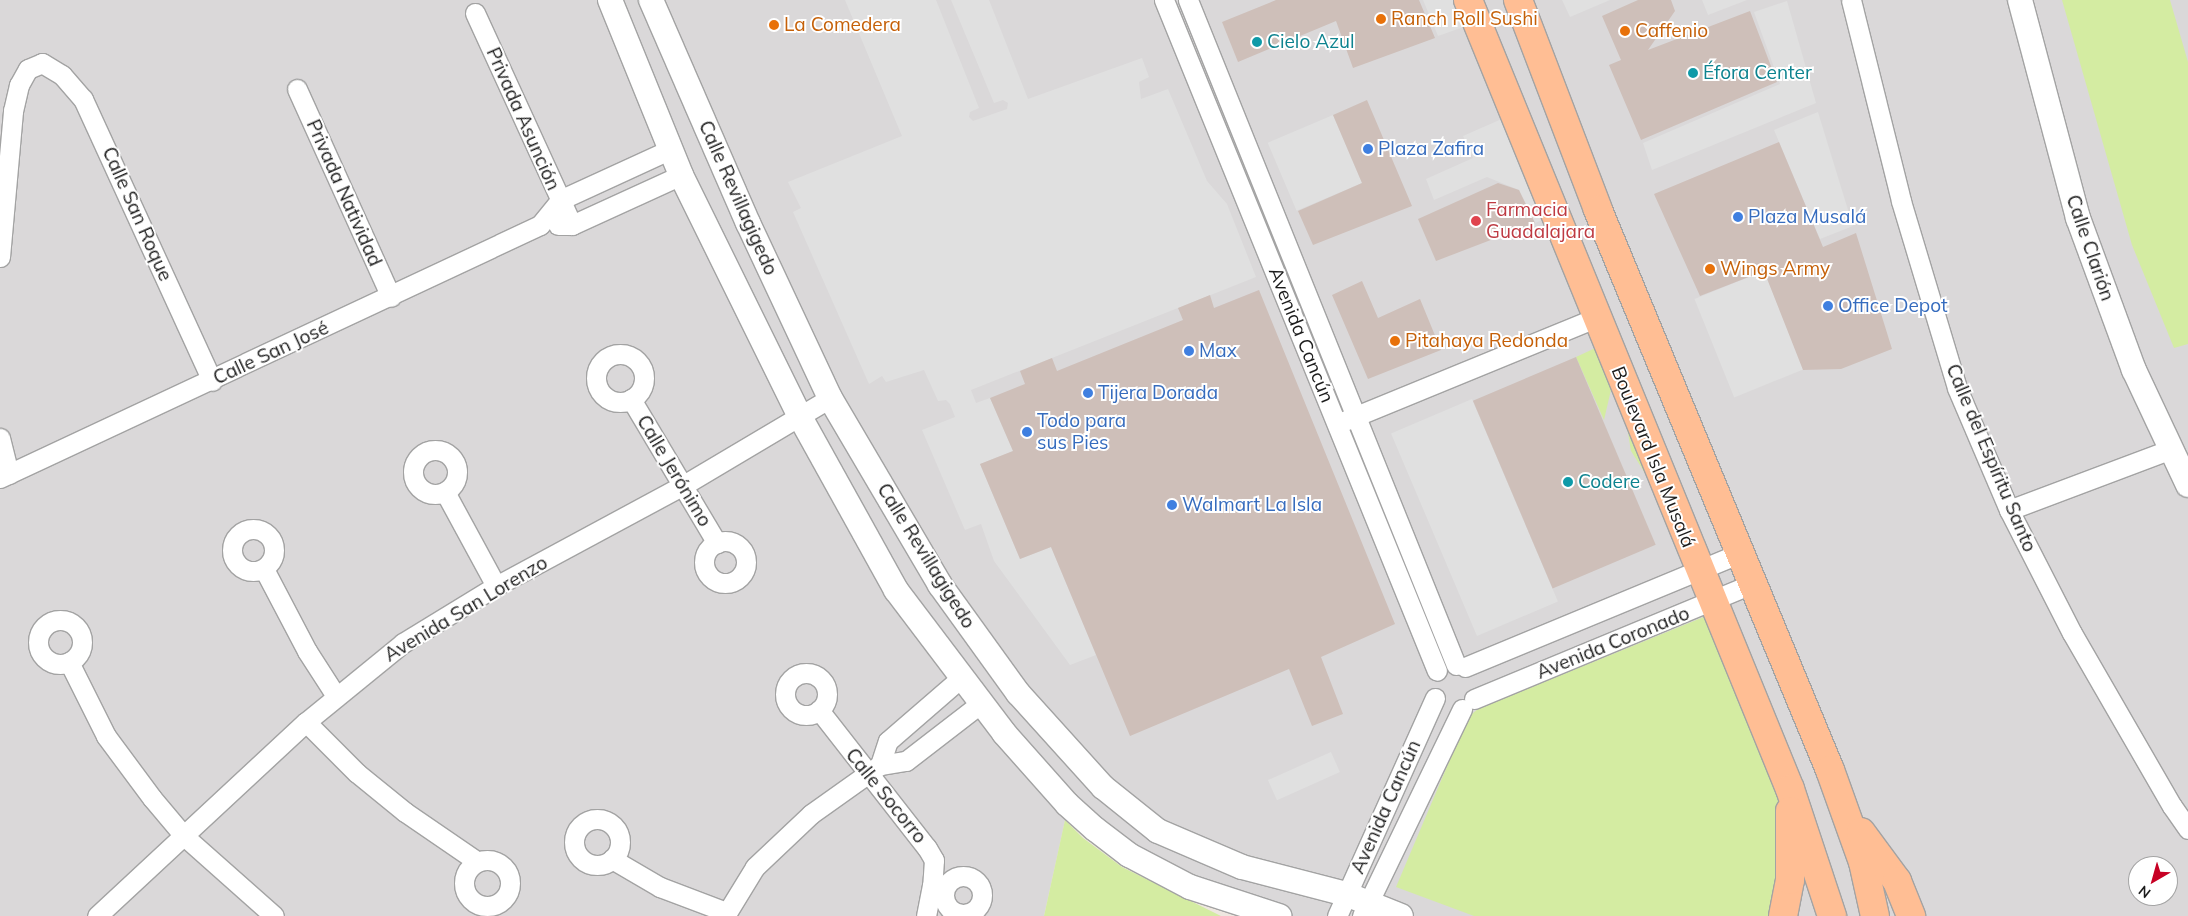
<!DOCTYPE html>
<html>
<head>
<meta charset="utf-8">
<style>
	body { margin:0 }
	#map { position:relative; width:2188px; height:916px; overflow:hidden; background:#eee7e0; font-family:Mulish,sans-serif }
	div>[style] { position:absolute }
	.residential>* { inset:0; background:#dad8d9 }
	.grass>* { inset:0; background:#d4eca2 }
	.parking>* { inset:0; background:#e0e0e0; transform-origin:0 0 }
	.building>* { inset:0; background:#cebfb9; transform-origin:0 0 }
	.roads { filter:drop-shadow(1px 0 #a3a3a3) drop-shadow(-1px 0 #a3a3a3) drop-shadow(0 1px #a3a3a3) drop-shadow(0 -1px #a3a3a3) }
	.minor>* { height:19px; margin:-9.5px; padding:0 9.5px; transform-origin:9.5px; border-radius:9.5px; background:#fff }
	.minor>.ring { margin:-9.5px; padding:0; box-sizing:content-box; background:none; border:19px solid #fff; border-radius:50% }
	.tertiary>* { height:24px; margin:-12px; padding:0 12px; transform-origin:12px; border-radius:12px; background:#fff }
	.primary>* { height:28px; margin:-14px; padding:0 14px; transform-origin:14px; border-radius:14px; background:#ffbe94 }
	.dots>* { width:14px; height:14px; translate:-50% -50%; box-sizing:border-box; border:2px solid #fff; border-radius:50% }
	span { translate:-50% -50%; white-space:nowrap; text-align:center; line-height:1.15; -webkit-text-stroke:4px #fff; paint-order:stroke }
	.food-label { font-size:19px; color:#c56008 }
	.left { translate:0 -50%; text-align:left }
	.culture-label { font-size:19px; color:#0d838f }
	.street-label { font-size:19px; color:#1c1c1c }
	.shop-label { font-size:19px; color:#366cbe }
	.health-label { font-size:19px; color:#be3a42 }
	.north { position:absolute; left:2128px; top:856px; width:50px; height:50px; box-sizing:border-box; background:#fff; border:1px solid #a4a4a4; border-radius:50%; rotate:218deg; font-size:14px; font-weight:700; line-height:20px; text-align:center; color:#1c1c1c }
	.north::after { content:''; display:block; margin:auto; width:18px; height:22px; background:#c70024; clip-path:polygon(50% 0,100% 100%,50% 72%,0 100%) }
</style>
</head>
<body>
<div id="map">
	<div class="residential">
		<i style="clip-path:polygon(evenodd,0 0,2188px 0,2188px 916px,1258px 916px,1068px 807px,1044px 916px,0 916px,0 0,2138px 866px,2168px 866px,2168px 896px,2138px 896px,2138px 866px)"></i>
	</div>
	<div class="grass">
		<i style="clip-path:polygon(2062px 0,2170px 0,2188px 62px,2188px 344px,2174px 348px,2132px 245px)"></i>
		<i style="clip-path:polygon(1604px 344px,1614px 377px,1604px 420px,1576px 357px)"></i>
		<i style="clip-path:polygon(1631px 411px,1662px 491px,1648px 478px,1631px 451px,1627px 427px)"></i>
		<i style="clip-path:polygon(1711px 614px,1787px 780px,1788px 916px,1474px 916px,1396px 887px,1468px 717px,1478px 709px)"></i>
		<i style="clip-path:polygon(1065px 820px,1083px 838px,1122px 867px,1221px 916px,1044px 916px)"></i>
	</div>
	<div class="parking">
		<i style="clip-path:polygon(845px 0,936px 0,979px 108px,970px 112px,969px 117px,973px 121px,1007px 109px,1008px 103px,1003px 100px,994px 103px,951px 0,989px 0,1028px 99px,1142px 58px,1149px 77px,1139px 82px,1141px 99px,1168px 89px,1207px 181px,1227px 204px,1256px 277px,971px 390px,976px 403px,990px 398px,1013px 451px,980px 464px,1020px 559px,1051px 547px,1096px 655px,1070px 665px,994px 561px,981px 524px,965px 530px,922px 430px,955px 417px,950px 404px,946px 400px,938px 401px,924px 370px,886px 382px,882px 376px,869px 384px,793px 212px,801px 208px,788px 182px,902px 136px)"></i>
		<i style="clip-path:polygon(1423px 0,1462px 0,1472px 24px,1438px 36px)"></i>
		<i style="clip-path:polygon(1562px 0,1610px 0,1570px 17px)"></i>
		<i style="clip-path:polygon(1702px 0,1747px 0,1708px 15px)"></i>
		<i style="clip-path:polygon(1787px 1px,1816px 103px,1652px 170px,1643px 143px,1780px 84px,1754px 12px)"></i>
		<i style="clip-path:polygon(1818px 112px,1853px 226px,1820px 239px,1774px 130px)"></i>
		<i style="left:1333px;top:115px;width:74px;height:71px;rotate:67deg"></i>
		<i style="clip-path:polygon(1504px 118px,1550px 217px,1535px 223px,1519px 190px,1487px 177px,1434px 200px,1426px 179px,1473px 158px,1463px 136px)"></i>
		<i style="left:1764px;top:271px;width:106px;height:75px;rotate:68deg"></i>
		<i style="left:1472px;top:399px;width:220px;height:88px;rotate:67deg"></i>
		<i style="left:1331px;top:752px;width:22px;height:69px;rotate:66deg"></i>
	</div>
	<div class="building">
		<i style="clip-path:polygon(1276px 0,1419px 0,1435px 38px,1353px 68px,1336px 21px,1238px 62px,1222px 22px)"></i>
		<i style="clip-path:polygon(1638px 0,1671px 0,1675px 11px,1648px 50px,1750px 11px,1777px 82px,1641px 140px,1609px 65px,1621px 60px,1602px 16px)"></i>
		<i style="clip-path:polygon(1367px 100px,1412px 206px,1313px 245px,1298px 211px,1362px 183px,1333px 115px)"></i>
		<i style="clip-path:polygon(1779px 142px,1823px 247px,1856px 233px,1892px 349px,1841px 369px,1803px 370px,1764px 271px,1700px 296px,1654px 194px)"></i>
		<i style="clip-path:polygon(1498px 183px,1519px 190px,1535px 223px,1436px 261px,1418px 219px)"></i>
		<i style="clip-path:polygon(1362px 281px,1378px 318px,1420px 299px,1441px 350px,1368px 379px,1332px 295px)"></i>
		<i style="clip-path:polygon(1259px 290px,1395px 624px,1321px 657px,1343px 714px,1312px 726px,1289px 669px,1130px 736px,1051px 547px,1020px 559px,980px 464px,1013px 451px,990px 398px,1025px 384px,1020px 371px,1052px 358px,1057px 371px,1183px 320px,1178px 308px,1210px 295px,1214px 308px)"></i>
		<i style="left:1576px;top:357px;width:204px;height:112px;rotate:67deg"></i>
	</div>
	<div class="roads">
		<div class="minor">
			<i style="left:1164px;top:0;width:724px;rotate:67.86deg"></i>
			<i style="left:1188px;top:0;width:717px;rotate:68.05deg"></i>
			<i style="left:1851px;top:0;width:207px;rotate:76deg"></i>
			<i style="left:1901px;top:201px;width:195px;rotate:73.3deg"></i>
			<i style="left:1957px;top:388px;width:133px;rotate:66.9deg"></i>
			<i style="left:2009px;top:510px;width:138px;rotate:62.9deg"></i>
			<i style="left:2072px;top:633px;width:200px;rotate:60deg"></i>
			<i style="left:2172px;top:806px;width:28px;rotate:55deg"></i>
			<i style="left:475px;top:13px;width:233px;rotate:65.4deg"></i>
			<i style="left:297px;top:89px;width:228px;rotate:65.7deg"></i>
			<i style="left:558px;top:225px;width:14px"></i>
			<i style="left:572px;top:225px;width:120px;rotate:-24.6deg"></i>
			<i style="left:0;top:257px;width:147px;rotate:-84.9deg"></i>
			<i style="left:13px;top:111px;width:27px;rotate:-77deg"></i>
			<i style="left:19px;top:85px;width:18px;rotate:-61deg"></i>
			<i style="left:28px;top:69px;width:15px;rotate:-23deg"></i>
			<i style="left:42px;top:63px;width:23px;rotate:31deg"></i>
			<i style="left:62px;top:75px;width:32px;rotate:49deg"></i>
			<i style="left:83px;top:99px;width:310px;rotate:65.4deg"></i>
			<i class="ring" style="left:596px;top:354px;width:29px;height:29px"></i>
			<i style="left:631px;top:399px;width:168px;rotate:59.2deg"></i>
			<i style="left:1344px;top:421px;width:274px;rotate:-22.3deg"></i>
			<i style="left:0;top:438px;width:37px;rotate:76deg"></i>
			<i class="ring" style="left:413px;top:450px;width:25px;height:25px"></i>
			<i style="left:0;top:478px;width:596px;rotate:-25.1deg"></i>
			<i style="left:540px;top:225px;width:32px;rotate:-51deg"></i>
			<i style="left:560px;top:200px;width:122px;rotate:-24.7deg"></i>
			<i style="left:445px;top:492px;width:107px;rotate:61.5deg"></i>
			<i style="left:2009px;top:510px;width:173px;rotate:-20.6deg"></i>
			<i class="ring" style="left:232px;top:529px;width:23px;height:23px"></i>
			<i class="ring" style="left:704px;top:541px;width:23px;height:23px"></i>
			<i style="left:264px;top:569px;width:93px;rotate:62.3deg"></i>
			<i style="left:307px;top:651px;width:54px;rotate:57.2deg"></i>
			<i class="ring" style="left:38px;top:620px;width:25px;height:25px"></i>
			<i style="left:69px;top:662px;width:83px;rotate:63.4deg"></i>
			<i style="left:106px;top:736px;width:77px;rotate:53.4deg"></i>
			<i style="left:152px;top:798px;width:50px;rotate:49.9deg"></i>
			<i style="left:184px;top:836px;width:120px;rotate:41.6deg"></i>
			<i style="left:1465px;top:667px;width:295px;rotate:-22.5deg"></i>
			<i class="ring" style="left:785px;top:673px;width:23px;height:23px"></i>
			<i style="left:1474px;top:699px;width:301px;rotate:-22.5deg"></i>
			<i style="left:819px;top:710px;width:175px;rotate:52deg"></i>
			<i style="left:927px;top:848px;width:14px;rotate:60deg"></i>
			<i style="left:934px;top:860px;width:26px;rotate:94deg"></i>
			<i style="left:306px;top:722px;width:72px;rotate:45deg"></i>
			<i style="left:357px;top:773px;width:62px;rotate:39.1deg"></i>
			<i style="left:405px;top:812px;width:88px;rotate:34.4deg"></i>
			<i style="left:880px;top:765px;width:25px;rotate:-72deg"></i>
			<i style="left:888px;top:741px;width:98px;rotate:-40.9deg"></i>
			<i class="ring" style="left:574px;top:819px;width:27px;height:27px"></i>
			<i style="left:612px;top:859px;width:56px;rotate:30.3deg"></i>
			<i style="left:660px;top:887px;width:71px;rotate:20.7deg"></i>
			<i class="ring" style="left:464px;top:860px;width:27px;height:27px"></i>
			<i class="ring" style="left:944px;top:876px;width:19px;height:19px"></i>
			<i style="left:97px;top:916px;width:285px;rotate:-42.9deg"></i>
			<i style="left:306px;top:722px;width:125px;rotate:-39.2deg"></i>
			<i style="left:403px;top:643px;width:109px;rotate:-31.5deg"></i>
			<i style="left:496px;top:586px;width:211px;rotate:-28.3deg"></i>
			<i style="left:682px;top:486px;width:172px;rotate:-30.7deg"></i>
			<i style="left:725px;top:916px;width:57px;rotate:-58.5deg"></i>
			<i style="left:755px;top:867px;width:77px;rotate:-43.4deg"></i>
			<i style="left:811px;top:814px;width:85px;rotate:-35.4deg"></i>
			<i style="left:880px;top:765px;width:26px;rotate:-9deg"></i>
			<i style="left:906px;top:761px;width:95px;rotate:-37.7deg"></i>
			<i style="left:926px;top:916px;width:31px;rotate:-79deg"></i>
			<i style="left:932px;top:886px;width:11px;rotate:15deg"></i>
			<i style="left:1337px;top:916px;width:239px;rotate:-65.8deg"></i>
			<i style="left:1362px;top:916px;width:230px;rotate:-64.2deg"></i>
		</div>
		<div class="tertiary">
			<i style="left:610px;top:0;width:189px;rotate:67.9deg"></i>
			<i style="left:681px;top:175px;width:267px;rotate:63.8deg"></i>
			<i style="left:799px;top:415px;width:200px;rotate:61deg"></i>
			<i style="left:896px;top:590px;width:179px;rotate:52.9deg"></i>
			<i style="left:1004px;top:733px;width:95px;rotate:48.4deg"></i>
			<i style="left:1067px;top:804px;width:38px;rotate:42deg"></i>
			<i style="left:1095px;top:829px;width:43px;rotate:37.4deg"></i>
			<i style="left:1129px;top:855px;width:69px;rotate:27.7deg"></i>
			<i style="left:1190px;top:887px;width:94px;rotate:18deg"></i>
			<i style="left:651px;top:0;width:243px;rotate:66.5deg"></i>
			<i style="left:748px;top:223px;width:193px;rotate:64.9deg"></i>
			<i style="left:830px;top:398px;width:217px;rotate:59.5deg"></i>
			<i style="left:940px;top:585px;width:133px;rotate:54.2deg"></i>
			<i style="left:1018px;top:693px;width:127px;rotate:47.9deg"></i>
			<i style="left:1103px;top:787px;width:70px;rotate:38.7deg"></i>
			<i style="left:1158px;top:831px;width:91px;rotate:23.2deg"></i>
			<i style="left:1242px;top:867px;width:107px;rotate:14.6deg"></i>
			<i style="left:1346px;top:894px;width:59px;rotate:21.8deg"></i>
			<i style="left:2020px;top:0;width:226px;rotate:75.1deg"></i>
			<i style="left:2078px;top:218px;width:162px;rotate:69.8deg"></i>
			<i style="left:2134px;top:370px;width:127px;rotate:64.8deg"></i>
		</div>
		<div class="primary">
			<i style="left:1468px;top:0;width:852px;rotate:67.8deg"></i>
			<i style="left:1790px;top:789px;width:134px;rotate:71.7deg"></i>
			<i style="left:1518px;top:0;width:225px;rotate:69.1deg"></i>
			<i style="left:1598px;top:210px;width:606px;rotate:67.5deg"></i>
			<i style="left:1830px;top:770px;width:98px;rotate:70.3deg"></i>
			<i style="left:1863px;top:862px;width:55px;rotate:77.5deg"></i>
			<i style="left:1861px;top:832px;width:61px;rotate:53.7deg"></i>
			<i style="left:1897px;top:881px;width:38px;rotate:68deg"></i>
			<i style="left:1783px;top:916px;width:37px;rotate:-79deg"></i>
			<i style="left:1790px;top:880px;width:69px;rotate:-90deg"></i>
		</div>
	</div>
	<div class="dots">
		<i style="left:1381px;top:19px;background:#e8710a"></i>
		<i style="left:774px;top:25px;background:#e8710a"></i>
		<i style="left:1625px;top:31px;background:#e8710a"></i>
		<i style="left:1257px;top:42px;background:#0f9aa8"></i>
		<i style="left:1693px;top:73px;background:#0f9aa8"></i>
		<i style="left:1368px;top:149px;background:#3f7fe0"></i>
		<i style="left:1738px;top:217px;background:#3f7fe0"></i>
		<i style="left:1476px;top:221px;background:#e0444e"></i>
		<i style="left:1710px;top:269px;background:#e8710a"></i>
		<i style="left:1828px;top:306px;background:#3f7fe0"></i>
		<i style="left:1395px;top:341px;background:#e8710a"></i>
		<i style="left:1189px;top:351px;background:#3f7fe0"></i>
		<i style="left:1088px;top:393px;background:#3f7fe0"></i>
		<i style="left:1027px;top:432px;background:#3f7fe0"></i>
		<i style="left:1568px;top:482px;background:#0f9aa8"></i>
		<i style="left:1172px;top:505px;background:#3f7fe0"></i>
	</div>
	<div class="food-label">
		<span class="left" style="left:1391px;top:19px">Ranch Roll Sushi</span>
		<span class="left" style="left:784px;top:25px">La Comedera</span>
		<span class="left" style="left:1635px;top:31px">Caffenio</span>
		<span class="left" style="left:1720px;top:269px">Wings Army</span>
		<span class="left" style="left:1405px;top:341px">Pitahaya Redonda</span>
	</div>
	<div class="culture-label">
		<span class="left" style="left:1267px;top:42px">Cielo Azul</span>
		<span class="left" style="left:1703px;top:73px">Éfora Center</span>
		<span class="left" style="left:1578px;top:482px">Codere</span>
	</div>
	<div class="street-label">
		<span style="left:523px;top:119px;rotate:66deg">Privada Asunción</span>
		<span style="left:344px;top:193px;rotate:66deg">Privada Natividad</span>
		<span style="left:738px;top:198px;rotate:66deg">Calle Revillagigedo</span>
		<span style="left:137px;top:214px;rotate:66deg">Calle San Roque</span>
		<span style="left:2090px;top:248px;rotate:71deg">Calle Clarión</span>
		<span style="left:1301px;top:335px;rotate:68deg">Avenida Cancún</span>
		<span style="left:271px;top:353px;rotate:-25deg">Calle San José</span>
		<span style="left:1653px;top:457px;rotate:68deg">Boulevard Isla Musalá</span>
		<span style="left:1991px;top:458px;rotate:67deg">Calle del Espíritu Santo</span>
		<span style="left:674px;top:471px;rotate:59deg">Calle Jerónimo</span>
		<span style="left:926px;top:556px;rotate:58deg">Calle Revillagigedo</span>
		<span style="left:466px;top:609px;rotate:-31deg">Avenida San Lorenzo</span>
		<span style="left:1613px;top:643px;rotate:-22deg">Avenida Coronado</span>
		<span style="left:886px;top:796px;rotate:51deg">Calle Socorro</span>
		<span style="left:1386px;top:807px;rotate:-66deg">Avenida Cancún</span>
	</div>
	<div class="shop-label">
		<span class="left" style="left:1378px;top:149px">Plaza Zafira</span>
		<span class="left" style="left:1748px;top:217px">Plaza Musalá</span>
		<span class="left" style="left:1838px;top:306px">Office Depot</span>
		<span class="left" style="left:1199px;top:351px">Max</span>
		<span class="left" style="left:1098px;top:393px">Tijera Dorada</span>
		<span class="left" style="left:1037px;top:432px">Todo para<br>sus Pies</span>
		<span class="left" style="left:1182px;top:505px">Walmart La Isla</span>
	</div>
	<div class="health-label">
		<span class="left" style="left:1486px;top:221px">Farmacia<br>Guadalajara</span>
	</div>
	<div class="north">N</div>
</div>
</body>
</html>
